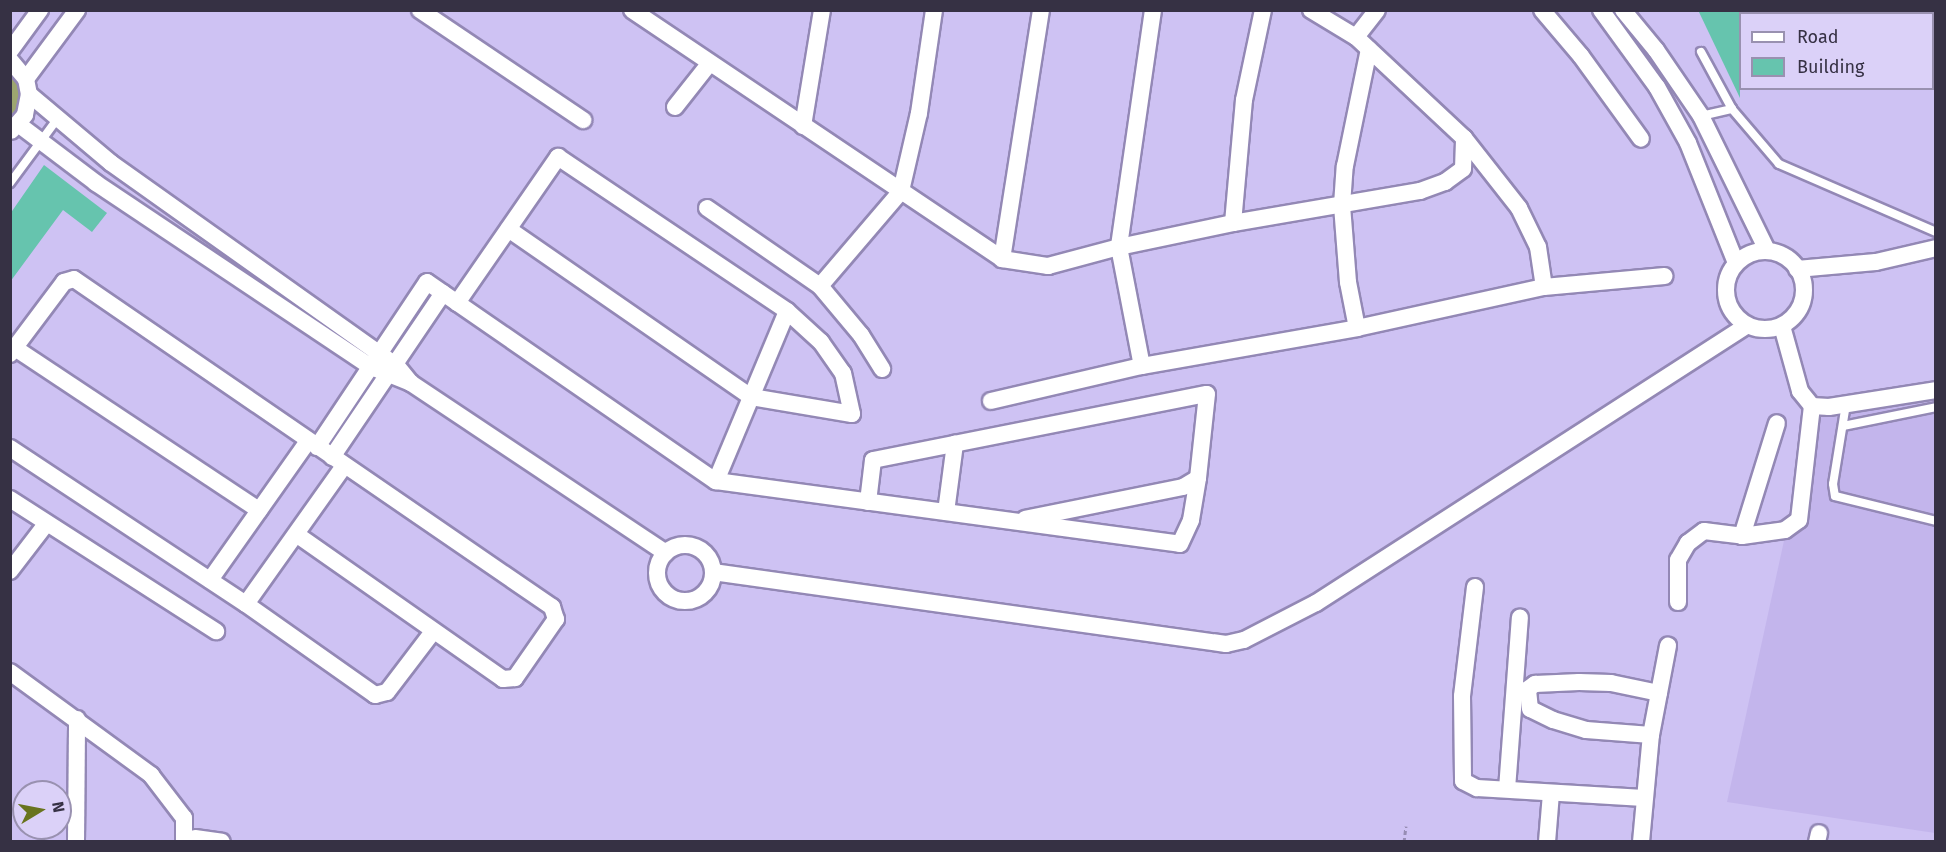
<!DOCTYPE html>
<html>
<head>
<meta charset="utf-8">
<style>
	body { margin:0 }
	#map { position:relative; width:1946px; height:852px; overflow:hidden; background:#cec2f3; font-family:"Fira Sans",sans-serif }
	div>[style] { position:absolute }
	.built>* { inset:0; background:#c3b5ec }
	.green>* { inset:0; background:#9da670 }
	.building>* { inset:0; background:#66c4ae }
	.path>* { height:3px; margin-top:-1.5px; transform-origin:0; background:repeating-linear-gradient(90deg,#978db4 0 4.5px,transparent 0 7.5px) }
	.roads { filter:drop-shadow(2px 0 #9388b5) drop-shadow(-2px 0 #9388b5) drop-shadow(0 2px #9388b5) drop-shadow(0 -2px #9388b5) }
	.lane>* { height:8px; margin:-4px; padding:0 4px; transform-origin:4px; border-radius:4px; background:#fff }
	.street>* { height:16px; margin:-8px; padding:0 8px; transform-origin:8px; border-radius:8px; background:#fff }
	.street>.ring { margin:-8px; padding:0; box-sizing:content-box; background:none; border:16px solid #fff; border-radius:50% }
	span { translate:-50% -50%; white-space:nowrap; text-align:center; line-height:1.15; -webkit-text-stroke:5px #dbd1f8; paint-order:stroke }
	.frame { position:absolute; inset:0; border:12px solid #363144; pointer-events:none }
	.legend { position:absolute; left:1739px; top:12px; width:195px; height:78px; box-sizing:border-box; background:#dbd1f8; border:2px solid #9991b0; margin:0; padding:8px 10px; list-style:none; font-size:18px; color:#363144 }
	.legend li { display:flex; align-items:center; gap:12px; height:30px }
	.legend b { width:30px; border:2px solid #9991b0 }
	.north { position:absolute; left:12px; top:780px; width:60px; height:60px; box-sizing:border-box; background:#dbd1f8; border:2px solid #9991b0; border-radius:50%; rotate:80deg; font-size:16px; font-weight:700; line-height:24px; text-align:center; color:#363144 }
	.north::after { content:''; display:block; margin:auto; width:21px; height:27px; background:#69741f; clip-path:polygon(50% 0,100% 100%,50% 72%,0 100%) }
</style>
</head>
<body>
<div id="map">
	<div class="built">
		<i style="clip-path:polygon(1935px 396px,1935px 833px,1727px 802px,1811px 417px)"></i>
	</div>
	<div class="green">
		<i style="clip-path:polygon(10px 30px,29px 94px,10px 129px)"></i>
	</div>
	<div class="building">
		<i style="clip-path:polygon(1698px 10px,1740px 10px,1740px 98px)"></i>
		<i style="clip-path:polygon(44px 165px,107px 213px,92px 232px,63px 210px,10px 282px,10px 214px)"></i>
	</div>
	<div class="path">
		<i style="left:1404px;top:842px;width:16px;rotate:-83deg"></i>
	</div>
	<div class="roads">
		<div class="lane">
			<i style="left:1732px;top:109px;width:72px;rotate:49.5deg"></i>
			<i style="left:1779px;top:164px;width:171px;rotate:23.4deg"></i>
			<i style="left:1701px;top:116px;width:32px;rotate:-13deg"></i>
			<i style="left:1732px;top:109px;width:65px;rotate:-118.5deg"></i>
			<i style="left:10px;top:183px;width:81px;rotate:-53.6deg"></i>
			<i style="left:1846px;top:404px;width:81px;rotate:99.2deg"></i>
			<i style="left:1833px;top:484px;width:12px;rotate:81deg"></i>
			<i style="left:1835px;top:496px;width:104px;rotate:13.9deg"></i>
			<i style="left:1843px;top:426px;width:95px;rotate:-11.5deg"></i>
		</div>
		<div class="street">
			<i style="left:420px;top:10px;width:197px;rotate:34deg"></i>
			<i style="left:632px;top:10px;width:446px;rotate:33.9deg"></i>
			<i style="left:1002px;top:259px;width:47px;rotate:8.7deg"></i>
			<i style="left:1048px;top:266px;width:73px;rotate:-15deg"></i>
			<i style="left:1119px;top:247px;width:121px;rotate:79.1deg"></i>
			<i style="left:1153px;top:10px;width:239px;rotate:98.2deg"></i>
			<i style="left:1119px;top:247px;width:116px;rotate:-11.9deg"></i>
			<i style="left:1233px;top:223px;width:190px;rotate:-9.7deg"></i>
			<i style="left:1420px;top:191px;width:27px;rotate:-20deg"></i>
			<i style="left:1445px;top:182px;width:22px;rotate:-36deg"></i>
			<i style="left:1463px;top:169px;width:31px;rotate:-88deg"></i>
			<i style="left:1311px;top:10px;width:52px;rotate:31deg"></i>
			<i style="left:1356px;top:37px;width:148px;rotate:43.1deg"></i>
			<i style="left:1464px;top:138px;width:89px;rotate:51.8deg"></i>
			<i style="left:1519px;top:208px;width:43px;rotate:64deg"></i>
			<i style="left:1538px;top:247px;width:40px;rotate:81.5deg"></i>
			<i style="left:1542px;top:10px;width:60px;rotate:49.7deg"></i>
			<i style="left:1581px;top:56px;width:102px;rotate:54.1deg"></i>
			<i style="left:1601px;top:10px;width:95px;rotate:54deg"></i>
			<i style="left:1657px;top:87px;width:64px;rotate:61deg"></i>
			<i style="left:1688px;top:143px;width:129px;rotate:68.2deg"></i>
			<i style="left:1623px;top:10px;width:52px;rotate:50.5deg"></i>
			<i style="left:1656px;top:50px;width:80px;rotate:55.7deg"></i>
			<i style="left:1701px;top:116px;width:149px;rotate:63.8deg"></i>
			<i style="left:1356px;top:37px;width:34px;rotate:-52deg"></i>
			<i style="left:10px;top:51px;width:51px;rotate:-53.8deg"></i>
			<i style="left:10px;top:60px;width:25px;rotate:50deg"></i>
			<i style="left:26px;top:79px;width:15px;rotate:79deg"></i>
			<i style="left:29px;top:94px;width:21px;rotate:101deg"></i>
			<i style="left:25px;top:115px;width:21px;rotate:131deg"></i>
			<i style="left:26px;top:79px;width:86px;rotate:-53.5deg"></i>
			<i style="left:29px;top:94px;width:107px;rotate:40.1deg"></i>
			<i style="left:111px;top:163px;width:351px;rotate:35.4deg"></i>
			<i style="left:397px;top:366px;width:22px;rotate:51deg"></i>
			<i style="left:411px;top:383px;width:306px;rotate:33.7deg"></i>
			<i style="left:675px;top:107px;width:55px;rotate:-51.7deg"></i>
			<i style="left:18px;top:124px;width:98px;rotate:37.1deg"></i>
			<i style="left:96px;top:183px;width:329px;rotate:33.8deg"></i>
			<i style="left:369px;top:366px;width:45px;rotate:22deg"></i>
			<i style="left:803px;top:126px;width:118px;rotate:-80.7deg"></i>
			<i style="left:707px;top:208px;width:137px;rotate:34.6deg"></i>
			<i style="left:820px;top:286px;width:64px;rotate:50.1deg"></i>
			<i style="left:861px;top:335px;width:40px;rotate:58deg"></i>
			<i style="left:1233px;top:223px;width:123px;rotate:-84.9deg"></i>
			<i style="left:1244px;top:100px;width:92px;rotate:-78.1deg"></i>
			<i class="ring" style="left:1726px;top:251px;width:62px;height:62px"></i>
			<i style="left:1002px;top:259px;width:252px;rotate:-81.1deg"></i>
			<i style="left:1797px;top:269px;width:79px;rotate:-5.1deg"></i>
			<i style="left:1876px;top:262px;width:62px;rotate:-13.1deg"></i>
			<i style="left:820px;top:286px;width:125px;rotate:-49.5deg"></i>
			<i style="left:901px;top:191px;width:80px;rotate:-77deg"></i>
			<i style="left:919px;top:113px;width:104px;rotate:-81.7deg"></i>
			<i style="left:457px;top:303px;width:178px;rotate:-55.3deg"></i>
			<i style="left:558px;top:157px;width:276px;rotate:33.9deg"></i>
			<i style="left:787px;top:311px;width:46px;rotate:42.4deg"></i>
			<i style="left:821px;top:342px;width:38px;rotate:55deg"></i>
			<i style="left:843px;top:373px;width:42px;rotate:77.6deg"></i>
			<i style="left:852px;top:414px;width:102px;rotate:-170.4deg"></i>
			<i style="left:751px;top:397px;width:295px;rotate:-145.3deg"></i>
			<i style="left:1357px;top:328px;width:47px;rotate:-101.1deg"></i>
			<i style="left:1348px;top:282px;width:77px;rotate:-94.5deg"></i>
			<i style="left:1342px;top:205px;width:39px;rotate:-86deg"></i>
			<i style="left:1345px;top:166px;width:119px;rotate:-78.4deg"></i>
			<i style="left:15px;top:348px;width:293px;rotate:33.6deg"></i>
			<i style="left:10px;top:354px;width:90px;rotate:-53.1deg"></i>
			<i style="left:64px;top:282px;width:10px;rotate:-17deg"></i>
			<i style="left:74px;top:279px;width:580px;rotate:34.46deg"></i>
			<i style="left:552px;top:607px;width:13px;rotate:72deg"></i>
			<i style="left:556px;top:619px;width:72px;rotate:124.8deg"></i>
			<i style="left:515px;top:678px;width:12px;rotate:175deg"></i>
			<i style="left:503px;top:679px;width:251px;rotate:-145deg"></i>
			<i style="left:991px;top:401px;width:155px;rotate:-13.1deg"></i>
			<i style="left:1142px;top:366px;width:218px;rotate:-10deg"></i>
			<i style="left:1357px;top:328px;width:191px;rotate:-12.4deg"></i>
			<i style="left:1544px;top:287px;width:121px;rotate:-5.2deg"></i>
			<i style="left:1812px;top:406px;width:17px;rotate:3deg"></i>
			<i style="left:1829px;top:407px;width:108px;rotate:-9deg"></i>
			<i style="left:317px;top:447px;width:198px;rotate:-56.3deg"></i>
			<i style="left:427px;top:282px;width:351px;rotate:34.6deg"></i>
			<i style="left:716px;top:481px;width:468px;rotate:7.7deg"></i>
			<i style="left:1180px;top:544px;width:26px;rotate:-65deg"></i>
			<i style="left:1191px;top:520px;width:43px;rotate:-80.5deg"></i>
			<i style="left:10px;top:448px;width:283px;rotate:33.5deg"></i>
			<i style="left:332px;top:457px;width:198px;rotate:-55.9deg"></i>
			<i style="left:344px;top:466px;width:169px;rotate:125.4deg"></i>
			<i style="left:246px;top:604px;width:158px;rotate:35.2deg"></i>
			<i style="left:375px;top:695px;width:12px;rotate:-14deg"></i>
			<i style="left:387px;top:692px;width:74px;rotate:-52.7deg"></i>
			<i style="left:716px;top:481px;width:184px;rotate:-67.3deg"></i>
			<i style="left:10px;top:499px;width:245px;rotate:32.7deg"></i>
			<i style="left:868px;top:502px;width:42px;rotate:-83.2deg"></i>
			<i style="left:873px;top:460px;width:340px;rotate:-11.2deg"></i>
			<i style="left:1207px;top:394px;width:84px;rotate:96.1deg"></i>
			<i style="left:1198px;top:478px;width:17px;rotate:149deg"></i>
			<i style="left:1183px;top:487px;width:161px;rotate:168.6deg"></i>
			<i style="left:946px;top:512px;width:69px;rotate:-82.5deg"></i>
			<i style="left:1742px;top:536px;width:43px;rotate:-7.9deg"></i>
			<i style="left:1785px;top:530px;width:17px;rotate:-36deg"></i>
			<i style="left:1799px;top:520px;width:115px;rotate:-83.5deg"></i>
			<i style="left:1812px;top:406px;width:19px;rotate:-129deg"></i>
			<i style="left:1800px;top:391px;width:67px;rotate:-105.5deg"></i>
			<i class="ring" style="left:657px;top:545px;width:40px;height:40px"></i>
			<i style="left:10px;top:571px;width:59px;rotate:-52.5deg"></i>
			<i style="left:713px;top:572px;width:518px;rotate:7.99deg"></i>
			<i style="left:1226px;top:644px;width:18px;rotate:-13deg"></i>
			<i style="left:1244px;top:640px;width:81px;rotate:-27.2deg"></i>
			<i style="left:1316px;top:603px;width:511px;rotate:-32.79deg"></i>
			<i style="left:210px;top:580px;width:170px;rotate:-54.8deg"></i>
			<i style="left:1475px;top:587px;width:110px;rotate:96.8deg"></i>
			<i style="left:1462px;top:696px;width:85px;rotate:89.3deg"></i>
			<i style="left:1463px;top:781px;width:16px;rotate:27deg"></i>
			<i style="left:1477px;top:788px;width:167px;rotate:3.4deg"></i>
			<i style="left:1678px;top:602px;width:42px;rotate:-90deg"></i>
			<i style="left:1678px;top:560px;width:20px;rotate:-60deg"></i>
			<i style="left:1688px;top:543px;width:20px;rotate:-37deg"></i>
			<i style="left:1704px;top:531px;width:38px;rotate:7deg"></i>
			<i style="left:1742px;top:536px;width:118px;rotate:-72.8deg"></i>
			<i style="left:10px;top:672px;width:175px;rotate:36.1deg"></i>
			<i style="left:151px;top:775px;width:54px;rotate:52.5deg"></i>
			<i style="left:184px;top:818px;width:24px;rotate:90deg"></i>
			<i style="left:1651px;top:735px;width:65px;rotate:-175.6deg"></i>
			<i style="left:1586px;top:730px;width:34px;rotate:-163deg"></i>
			<i style="left:1553px;top:720px;width:25px;rotate:-154deg"></i>
			<i style="left:1530px;top:709px;width:20px;rotate:-96deg"></i>
			<i style="left:1528px;top:689px;width:9px;rotate:-36deg"></i>
			<i style="left:1535px;top:684px;width:44px;rotate:-2.6deg"></i>
			<i style="left:1579px;top:682px;width:32px;rotate:2deg"></i>
			<i style="left:1611px;top:683px;width:49px;rotate:11.8deg"></i>
			<i style="left:1507px;top:789px;width:172px;rotate:-85.7deg"></i>
			<i style="left:195px;top:838px;width:27px;rotate:8deg"></i>
			<i style="left:76px;top:842px;width:123px;rotate:-89.5deg"></i>
			<i style="left:1547px;top:842px;width:49px;rotate:-85.3deg"></i>
			<i style="left:1641px;top:842px;width:107px;rotate:-84.7deg"></i>
			<i style="left:1651px;top:735px;width:91px;rotate:-79.2deg"></i>
			<i style="left:1817px;top:842px;width:9px;rotate:-77deg"></i>
		</div>
	</div>
	<div class="frame"></div>
	<ul class="legend">
	<li><b style="height:8px;background:#fff"></b>Road</li>
	<li><b style="height:16px;background:#66c4ae"></b>Building</li>
	</ul>
	<div class="north">N</div>
</div>
</body>
</html>
